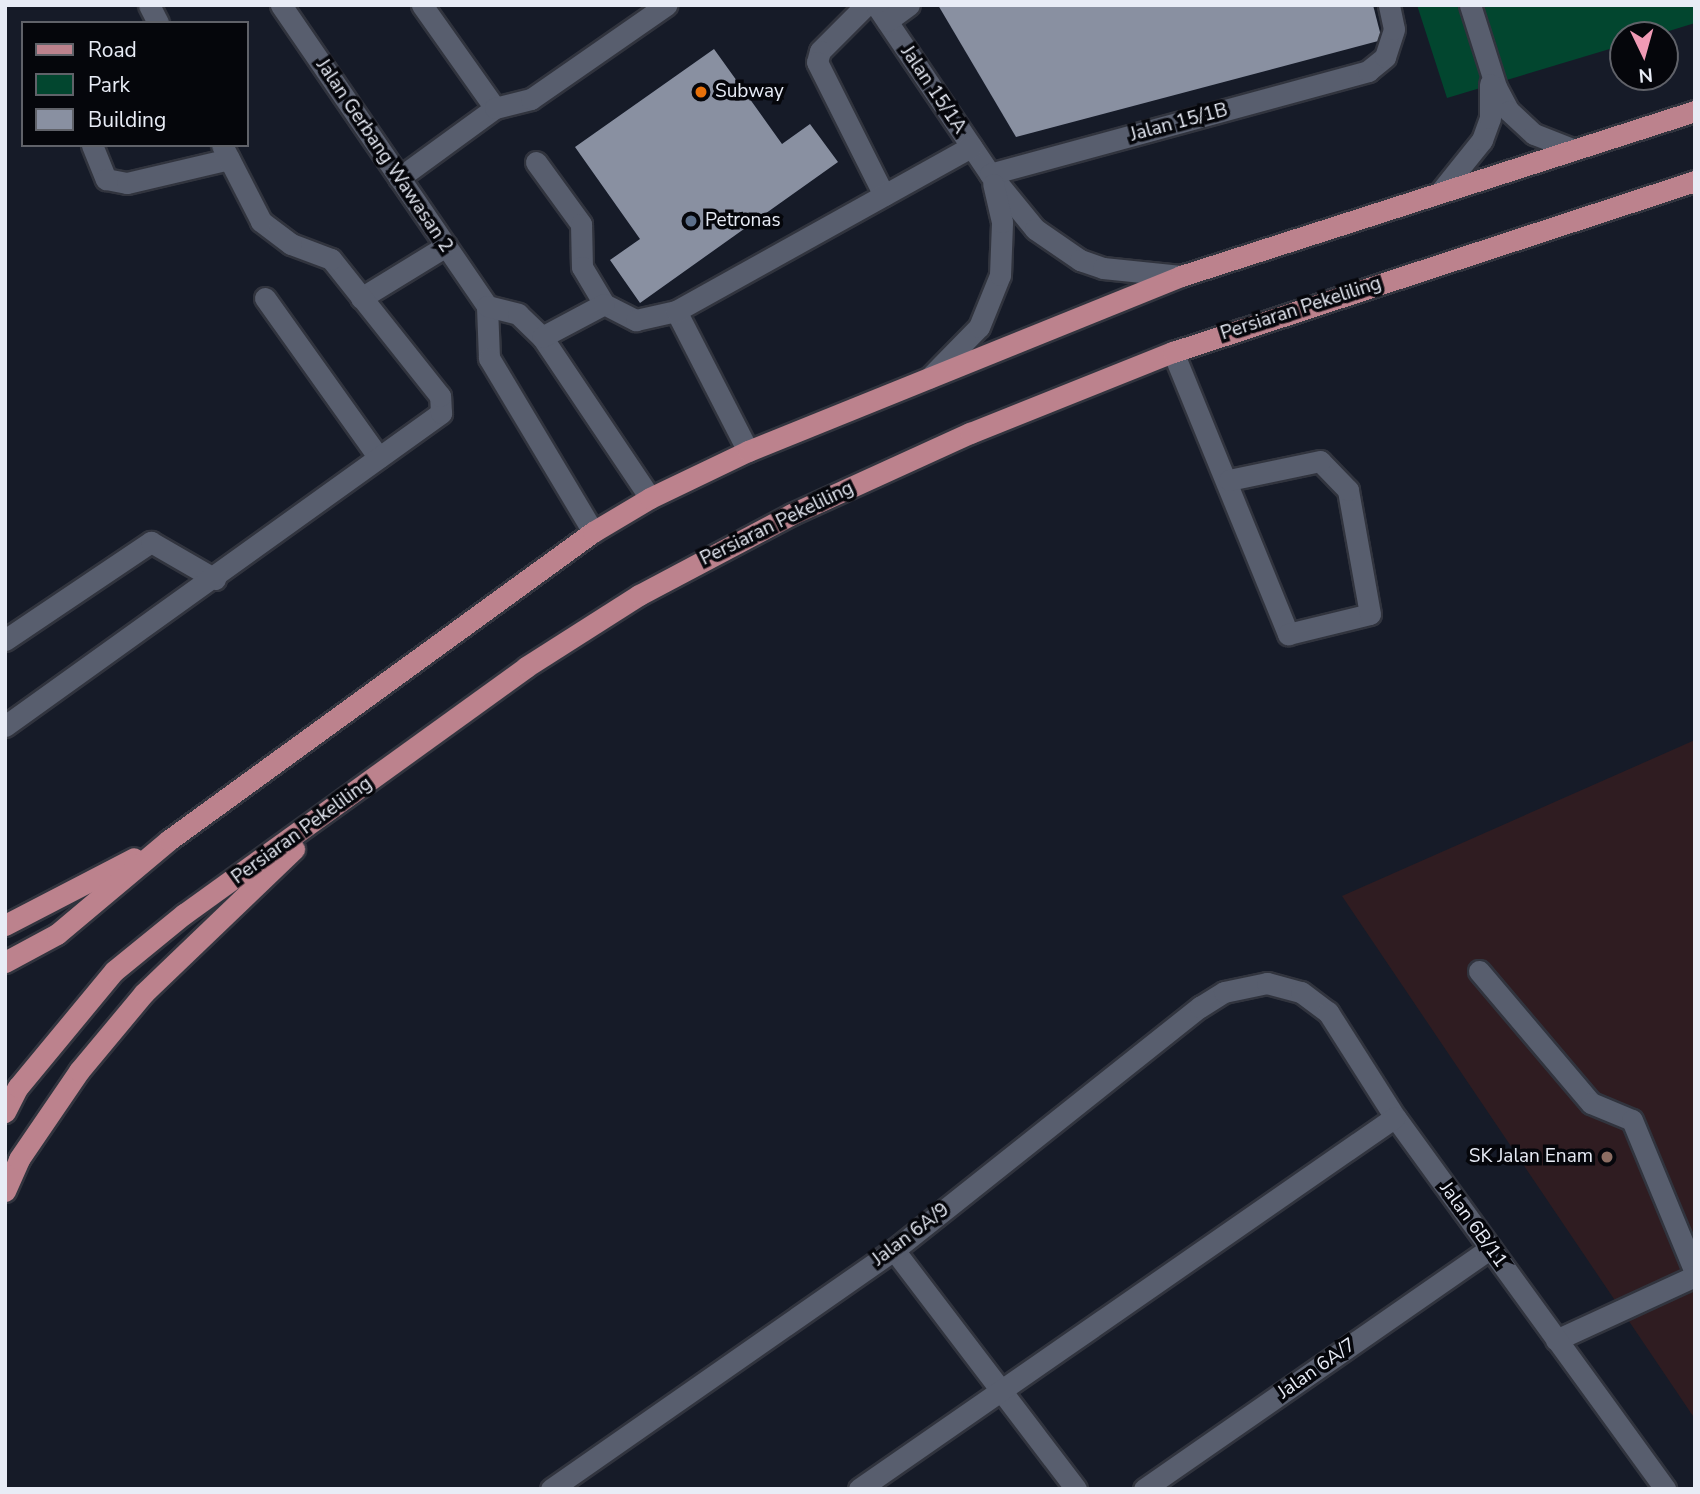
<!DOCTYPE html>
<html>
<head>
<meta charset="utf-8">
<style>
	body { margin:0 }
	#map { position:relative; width:1700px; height:1494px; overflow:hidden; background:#161b28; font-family:"Nunito Sans",sans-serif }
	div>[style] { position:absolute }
	.education>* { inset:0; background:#2f1c21 }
	.green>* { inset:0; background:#02462f }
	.building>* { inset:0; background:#8990a1 }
	.roads { filter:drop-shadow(2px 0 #31343e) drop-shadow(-2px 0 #31343e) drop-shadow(0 2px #31343e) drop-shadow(0 -2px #31343e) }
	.minor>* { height:21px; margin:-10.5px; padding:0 10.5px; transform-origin:10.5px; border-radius:10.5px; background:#585e6e }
	.major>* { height:21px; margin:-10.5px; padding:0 10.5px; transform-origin:10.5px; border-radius:10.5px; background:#bc828d }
	.dots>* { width:19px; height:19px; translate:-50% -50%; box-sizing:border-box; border:4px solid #05060b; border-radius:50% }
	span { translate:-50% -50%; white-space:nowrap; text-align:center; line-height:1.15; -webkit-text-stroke:7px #05060b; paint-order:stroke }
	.street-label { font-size:19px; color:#e8ecf6 }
	.poi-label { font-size:19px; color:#e8ecf6 }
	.left { translate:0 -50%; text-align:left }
	.right { translate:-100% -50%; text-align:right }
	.frame { position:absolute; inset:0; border:7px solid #e8ecf6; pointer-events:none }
	.legend { position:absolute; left:21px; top:21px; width:228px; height:126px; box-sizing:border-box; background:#05060b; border:2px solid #606269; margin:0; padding:9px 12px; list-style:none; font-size:21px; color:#e8ecf6 }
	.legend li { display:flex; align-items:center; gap:14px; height:35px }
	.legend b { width:35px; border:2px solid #606269 }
	.north { position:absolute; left:1609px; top:21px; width:70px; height:70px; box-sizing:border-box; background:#05060b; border:2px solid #606269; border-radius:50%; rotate:175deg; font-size:19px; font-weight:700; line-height:28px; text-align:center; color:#e8ecf6 }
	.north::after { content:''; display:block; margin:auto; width:24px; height:32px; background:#f09ab5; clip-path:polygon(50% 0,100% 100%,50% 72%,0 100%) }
</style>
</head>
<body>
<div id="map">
	<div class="education">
		<i style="clip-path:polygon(1695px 740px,1695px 1419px,1342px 896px)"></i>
	</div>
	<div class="green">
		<i style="clip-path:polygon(1417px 5px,1695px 5px,1695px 23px,1656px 35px,1623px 35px,1623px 45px,1447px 98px)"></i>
	</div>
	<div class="building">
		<i style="clip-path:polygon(938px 5px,1373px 5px,1382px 40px,1016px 137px)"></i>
		<i style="clip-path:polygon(714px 49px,782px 144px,810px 124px,838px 162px,640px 303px,610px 260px,640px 239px,575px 147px)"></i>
	</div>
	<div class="roads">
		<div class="minor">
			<i style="left:149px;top:5px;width:20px;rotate:63deg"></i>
			<i style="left:281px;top:5px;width:365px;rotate:55.6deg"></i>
			<i style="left:487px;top:306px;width:52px;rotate:87.8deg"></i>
			<i style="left:489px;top:358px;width:203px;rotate:59.1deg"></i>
			<i style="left:422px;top:5px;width:126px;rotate:54.7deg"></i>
			<i style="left:866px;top:5px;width:65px;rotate:135deg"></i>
			<i style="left:820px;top:51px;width:11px;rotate:105deg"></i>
			<i style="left:817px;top:62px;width:149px;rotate:63.3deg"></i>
			<i style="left:876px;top:5px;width:204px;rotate:56deg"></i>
			<i style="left:990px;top:174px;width:71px;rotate:50.7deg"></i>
			<i style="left:1035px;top:229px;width:55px;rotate:34.6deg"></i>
			<i style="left:1080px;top:260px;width:24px;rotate:19deg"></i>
			<i style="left:1103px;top:268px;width:78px;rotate:5.9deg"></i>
			<i style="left:1470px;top:5px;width:86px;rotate:72.4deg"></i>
			<i style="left:1496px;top:87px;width:27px;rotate:62deg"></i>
			<i style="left:1509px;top:111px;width:34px;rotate:43deg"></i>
			<i style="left:1534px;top:134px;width:41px;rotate:21.5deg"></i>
			<i style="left:887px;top:21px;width:27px;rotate:-36deg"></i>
			<i style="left:92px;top:145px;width:37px;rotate:68deg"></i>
			<i style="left:106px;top:179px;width:21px;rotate:11deg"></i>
			<i style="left:127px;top:183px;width:105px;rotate:-13.2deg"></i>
			<i style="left:536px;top:162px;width:77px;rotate:54deg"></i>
			<i style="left:581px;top:224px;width:43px;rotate:88.7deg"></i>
			<i style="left:582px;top:267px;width:43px;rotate:59.3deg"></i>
			<i style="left:604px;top:304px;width:36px;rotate:27deg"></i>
			<i style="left:636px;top:320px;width:41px;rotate:-12.7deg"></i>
			<i style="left:990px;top:174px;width:392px;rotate:-15.2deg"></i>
			<i style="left:1368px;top:71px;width:22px;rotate:-39deg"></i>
			<i style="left:1385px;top:57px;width:29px;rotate:-72deg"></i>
			<i style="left:1394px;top:29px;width:25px;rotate:-102deg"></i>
			<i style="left:399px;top:178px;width:119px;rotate:-36.1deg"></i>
			<i style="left:495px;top:108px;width:37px;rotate:-14deg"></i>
			<i style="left:531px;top:99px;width:165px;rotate:-34.8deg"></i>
			<i style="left:1441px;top:191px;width:65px;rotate:-51.2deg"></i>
			<i style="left:1482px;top:140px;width:23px;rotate:-70deg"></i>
			<i style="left:1490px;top:118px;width:34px;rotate:-90deg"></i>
			<i style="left:265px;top:298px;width:196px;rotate:54.5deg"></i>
			<i style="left:361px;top:298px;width:100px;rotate:-31.5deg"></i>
			<i style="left:487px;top:306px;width:32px;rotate:14deg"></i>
			<i style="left:518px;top:314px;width:33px;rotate:44deg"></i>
			<i style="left:542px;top:337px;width:194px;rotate:56.1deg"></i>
			<i style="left:542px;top:337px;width:70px;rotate:-28deg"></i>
			<i style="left:1173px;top:352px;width:305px;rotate:67.8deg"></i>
			<i style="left:1288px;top:634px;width:84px;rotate:-13.7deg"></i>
			<i style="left:1370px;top:614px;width:126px;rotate:-100.1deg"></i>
			<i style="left:1348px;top:490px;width:40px;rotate:-134deg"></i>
			<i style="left:1320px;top:461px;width:93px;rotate:168.2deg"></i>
			<i style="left:929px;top:378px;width:71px;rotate:-45.6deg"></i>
			<i style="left:979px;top:327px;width:56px;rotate:-68deg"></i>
			<i style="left:1000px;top:275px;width:53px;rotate:-87.8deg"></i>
			<i style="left:1002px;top:222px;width:39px;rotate:-103deg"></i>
			<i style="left:748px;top:451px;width:157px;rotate:-117.2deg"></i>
			<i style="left:676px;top:311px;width:338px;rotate:-29.1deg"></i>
			<i style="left:5px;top:640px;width:176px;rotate:-33.9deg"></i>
			<i style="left:151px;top:542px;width:74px;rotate:30deg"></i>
			<i style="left:5px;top:726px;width:537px;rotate:-35.67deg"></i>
			<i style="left:441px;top:413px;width:17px;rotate:-93deg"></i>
			<i style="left:440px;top:396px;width:175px;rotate:-128.5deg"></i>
			<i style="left:331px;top:259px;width:43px;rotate:-159.4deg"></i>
			<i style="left:291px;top:244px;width:38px;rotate:-143deg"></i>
			<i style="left:261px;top:221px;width:85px;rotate:-117.2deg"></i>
			<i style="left:1479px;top:971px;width:173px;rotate:49.7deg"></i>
			<i style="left:1591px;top:1103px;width:44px;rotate:22.5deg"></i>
			<i style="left:1632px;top:1120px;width:165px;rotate:67.5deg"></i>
			<i style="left:894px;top:1250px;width:300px;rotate:52.7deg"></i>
			<i style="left:1556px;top:1340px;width:153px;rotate:-24.7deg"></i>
			<i style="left:551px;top:1489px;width:418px;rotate:-34.9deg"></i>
			<i style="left:894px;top:1250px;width:391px;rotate:-38.5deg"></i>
			<i style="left:1200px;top:1007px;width:28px;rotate:-32deg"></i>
			<i style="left:1224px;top:992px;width:44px;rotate:-11.8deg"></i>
			<i style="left:1267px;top:983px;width:35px;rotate:15deg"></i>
			<i style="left:1301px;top:992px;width:34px;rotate:37deg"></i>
			<i style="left:1328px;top:1012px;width:125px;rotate:57.5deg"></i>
			<i style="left:1395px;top:1117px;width:460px;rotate:54deg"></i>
			<i style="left:859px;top:1489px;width:652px;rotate:-34.76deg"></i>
			<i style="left:1144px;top:1489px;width:422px;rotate:-34.8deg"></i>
		</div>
		<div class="major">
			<i style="left:5px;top:925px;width:145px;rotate:-27.4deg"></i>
			<i style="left:5px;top:962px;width:59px;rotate:-28.3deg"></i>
			<i style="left:57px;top:934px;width:146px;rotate:-40deg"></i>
			<i style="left:169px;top:840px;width:524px;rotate:-36deg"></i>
			<i style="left:593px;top:532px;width:66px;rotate:-30.8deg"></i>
			<i style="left:650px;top:498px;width:109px;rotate:-25.6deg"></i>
			<i style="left:748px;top:451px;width:467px;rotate:-22deg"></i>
			<i style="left:1181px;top:276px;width:540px;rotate:-17.8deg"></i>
			<i style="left:5px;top:1112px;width:28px;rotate:-63deg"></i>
			<i style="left:18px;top:1087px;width:151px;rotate:-50.4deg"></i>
			<i style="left:114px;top:971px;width:90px;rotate:-39.2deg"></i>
			<i style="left:184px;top:914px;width:422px;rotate:-35.8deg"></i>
			<i style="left:526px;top:667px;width:134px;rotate:-32.5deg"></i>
			<i style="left:639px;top:595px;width:173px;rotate:-27.9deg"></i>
			<i style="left:792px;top:514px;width:196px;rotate:-24.5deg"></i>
			<i style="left:970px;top:433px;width:219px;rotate:-21.8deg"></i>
			<i style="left:1173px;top:352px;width:549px;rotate:-18.14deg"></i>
			<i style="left:5px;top:1191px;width:35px;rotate:-66deg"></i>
			<i style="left:19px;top:1159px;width:107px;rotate:-55.7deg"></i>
			<i style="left:79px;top:1071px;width:102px;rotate:-50.2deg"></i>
			<i style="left:144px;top:993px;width:208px;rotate:-43.8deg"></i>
		</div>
	</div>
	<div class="dots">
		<i style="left:701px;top:92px;background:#e8710a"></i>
		<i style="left:691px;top:221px;background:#5c6f8a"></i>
		<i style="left:1607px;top:1157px;background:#8d6e63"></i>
	</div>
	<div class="street-label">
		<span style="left:933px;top:90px;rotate:56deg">Jalan 15/1A</span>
		<span style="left:1179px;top:123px;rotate:-15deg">Jalan 15/1B</span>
		<span style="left:384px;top:156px;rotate:56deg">Jalan Gerbang Wawasan 2</span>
		<span style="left:1301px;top:309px;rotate:-18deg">Persiaran Pekeliling</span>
		<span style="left:777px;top:524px;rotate:-26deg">Persiaran Pekeliling</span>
		<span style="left:302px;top:831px;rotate:-36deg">Persiaran Pekeliling</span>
		<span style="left:1473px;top:1225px;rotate:54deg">Jalan 6B/11</span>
		<span style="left:911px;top:1235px;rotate:-37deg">Jalan 6A/9</span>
		<span style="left:1317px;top:1369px;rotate:-35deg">Jalan 6A/7</span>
	</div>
	<div class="poi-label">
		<span class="left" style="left:715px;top:92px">Subway</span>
		<span class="left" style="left:705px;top:221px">Petronas</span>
		<span class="right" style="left:1593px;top:1157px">SK Jalan Enam</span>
	</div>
	<div class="frame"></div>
	<ul class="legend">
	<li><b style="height:9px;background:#bc828d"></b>Road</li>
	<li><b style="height:19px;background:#02462f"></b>Park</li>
	<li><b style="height:19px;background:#8990a1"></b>Building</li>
	</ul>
	<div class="north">N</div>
</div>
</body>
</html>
